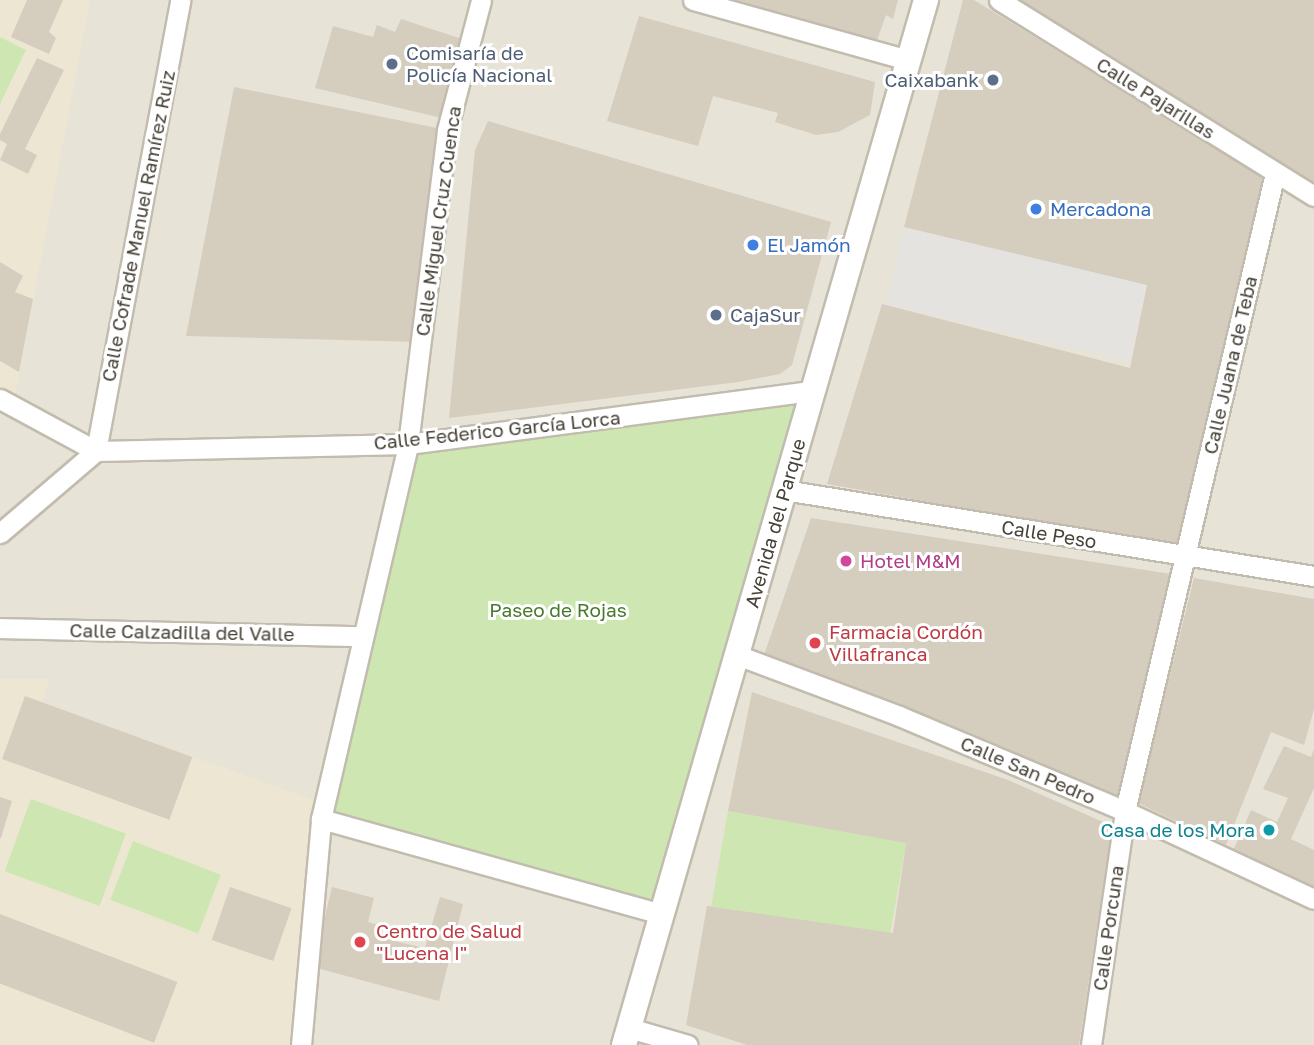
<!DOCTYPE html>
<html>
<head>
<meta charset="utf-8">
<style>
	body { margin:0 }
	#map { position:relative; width:1314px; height:1045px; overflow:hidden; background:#f4f1e9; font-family:"Golos Text",sans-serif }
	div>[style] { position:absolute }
	.residential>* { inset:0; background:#e8e3d7; transform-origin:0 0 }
	.education>* { inset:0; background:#ede6d3 }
	.green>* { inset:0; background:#cee7b2; transform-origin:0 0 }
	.parking>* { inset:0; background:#e5e3e0; transform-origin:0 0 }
	.building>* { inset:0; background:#d5cdbe; transform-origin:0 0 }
	.roads { filter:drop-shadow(2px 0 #c2bcae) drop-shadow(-2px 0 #c2bcae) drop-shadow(0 2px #c2bcae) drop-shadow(0 -2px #c2bcae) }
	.minor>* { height:19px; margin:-9.5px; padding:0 9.5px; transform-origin:9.5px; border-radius:9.5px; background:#fff }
	.tertiary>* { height:24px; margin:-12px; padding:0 12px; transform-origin:12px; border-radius:12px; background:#fff }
	.dots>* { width:19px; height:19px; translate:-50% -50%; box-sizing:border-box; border:4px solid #fff; border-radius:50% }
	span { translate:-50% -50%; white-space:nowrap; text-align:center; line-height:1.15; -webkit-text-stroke:6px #fff; paint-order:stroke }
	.service-label { font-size:19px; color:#4e5e75 }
	.left { translate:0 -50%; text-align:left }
	.right { translate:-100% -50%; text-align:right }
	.street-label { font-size:19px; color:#474137 }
	.shop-label { font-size:19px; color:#366cbe }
	.hotel-label { font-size:19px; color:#b23c85 }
	.park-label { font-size:19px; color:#47792b }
	.health-label { font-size:19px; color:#be3a42 }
	.culture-label { font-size:19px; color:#0d838f }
</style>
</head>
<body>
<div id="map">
	<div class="residential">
		<i style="left:0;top:0;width:1314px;height:1045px"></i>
	</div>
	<div class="education">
		<i style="clip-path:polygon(0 0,90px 0,13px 407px,0 399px)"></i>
		<i style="clip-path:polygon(0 679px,49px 679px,43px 703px,325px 804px,301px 1045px,0 1045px)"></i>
	</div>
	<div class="green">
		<i style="clip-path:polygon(0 37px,26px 50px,0 104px)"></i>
		<i style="clip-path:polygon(813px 391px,662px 914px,321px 819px,408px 444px)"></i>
		<i style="left:31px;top:799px;width:101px;height:77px;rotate:20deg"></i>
		<i style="left:728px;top:811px;width:181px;height:97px;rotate:10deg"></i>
		<i style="left:133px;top:841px;width:94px;height:63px;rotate:21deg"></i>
	</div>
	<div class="parking">
		<i style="left:904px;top:227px;width:250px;height:80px;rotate:13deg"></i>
	</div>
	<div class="building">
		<i style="clip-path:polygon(27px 0,63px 0,49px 32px,56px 38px,49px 54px,11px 37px)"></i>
		<i style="clip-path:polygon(735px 0,898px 0,893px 19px,886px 15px,876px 43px)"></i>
		<i style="clip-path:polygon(963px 0,974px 0,1266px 179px,1176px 546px,827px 484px,882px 304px,1130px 368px,1147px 285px,904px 227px)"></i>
		<i style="clip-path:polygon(1014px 0,1314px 0,1314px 185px)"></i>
		<i style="clip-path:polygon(639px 16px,875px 82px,870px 115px,838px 132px,816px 135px,775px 122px,778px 113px,713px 96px,698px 146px,607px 121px)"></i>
		<i style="clip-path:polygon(401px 19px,468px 41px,450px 120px,315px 88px,333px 26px,373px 37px,377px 25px,395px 32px)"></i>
		<i style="clip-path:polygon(37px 58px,64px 70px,25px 149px,37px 155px,28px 174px,0 160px,7px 144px,0 140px,0 134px)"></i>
		<i style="clip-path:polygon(234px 87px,447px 130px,421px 342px,186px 336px)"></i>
		<i style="clip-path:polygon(488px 121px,831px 222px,792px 365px,780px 374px,738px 382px,449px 418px,475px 150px)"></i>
		<i style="clip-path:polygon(0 262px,23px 276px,15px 292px,33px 299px,19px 372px,0 361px)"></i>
		<i style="clip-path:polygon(811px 518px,1171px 574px,1118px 801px,936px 721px,763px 658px)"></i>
		<i style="clip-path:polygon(1194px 578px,1314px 599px,1314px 709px,1304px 745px,1271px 732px,1226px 845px,1138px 803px)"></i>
		<i style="clip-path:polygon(752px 692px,1008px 780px,1112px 826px,1079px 1045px,747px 1045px,686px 1025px,707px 906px,893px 933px,906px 843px,728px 811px)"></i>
		<i style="left:25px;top:696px;width:178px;height:67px;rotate:20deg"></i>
		<i style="clip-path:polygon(1284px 746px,1311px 757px,1314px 749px,1314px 788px,1291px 839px,1314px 850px,1314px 899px,1229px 860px,1251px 810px,1277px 822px,1288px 798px,1263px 789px)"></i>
		<i style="clip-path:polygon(0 797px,12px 801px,1px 838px,0 838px)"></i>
		<i style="left:230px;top:887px;width:65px;height:56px;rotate:19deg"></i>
		<i style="clip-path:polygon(332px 887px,374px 898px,368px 922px,381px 926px,377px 937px,425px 948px,440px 897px,463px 904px,439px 1001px,313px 967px)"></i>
		<i style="left:0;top:914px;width:190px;height:65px;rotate:21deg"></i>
	</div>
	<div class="roads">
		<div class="minor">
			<i style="left:693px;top:0;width:223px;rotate:15.6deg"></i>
			<i style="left:999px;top:0;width:371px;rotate:31.9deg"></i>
			<i style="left:0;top:399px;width:109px;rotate:28.4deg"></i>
			<i style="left:96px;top:451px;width:312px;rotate:-1.3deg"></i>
			<i style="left:408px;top:444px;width:408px;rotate:-7.5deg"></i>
			<i style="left:96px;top:451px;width:459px;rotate:-79.4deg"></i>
			<i style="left:784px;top:490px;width:537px;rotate:9.22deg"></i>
			<i style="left:0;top:533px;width:126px;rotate:-40.5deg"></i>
			<i style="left:0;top:628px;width:363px;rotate:1.3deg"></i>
			<i style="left:737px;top:655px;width:173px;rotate:20.6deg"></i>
			<i style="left:899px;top:716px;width:245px;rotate:22.8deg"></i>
			<i style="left:1125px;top:811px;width:208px;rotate:25deg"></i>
			<i style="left:321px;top:819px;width:354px;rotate:15.6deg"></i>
			<i style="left:629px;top:1028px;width:61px;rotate:16.1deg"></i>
			<i style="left:301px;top:1045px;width:227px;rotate:-84.9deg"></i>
			<i style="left:321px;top:819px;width:385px;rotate:-76.9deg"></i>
			<i style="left:408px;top:444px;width:316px;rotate:-82.9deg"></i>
			<i style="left:447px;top:130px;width:134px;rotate:-75.3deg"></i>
			<i style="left:1091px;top:1045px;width:236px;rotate:-81.7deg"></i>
			<i style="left:1125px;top:811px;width:655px;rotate:-76.77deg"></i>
		</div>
		<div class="tertiary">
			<i style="left:624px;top:1045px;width:1088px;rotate:-73.88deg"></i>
		</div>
	</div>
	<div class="dots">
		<i style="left:392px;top:64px;background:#5c6f8a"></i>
		<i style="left:993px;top:80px;background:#5c6f8a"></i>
		<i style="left:1036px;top:209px;background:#3f7fe0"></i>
		<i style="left:753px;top:245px;background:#3f7fe0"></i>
		<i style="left:716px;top:315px;background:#5c6f8a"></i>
		<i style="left:846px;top:561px;background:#d1479c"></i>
		<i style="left:815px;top:643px;background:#e0444e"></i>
		<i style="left:1269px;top:830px;background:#0f9aa8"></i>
		<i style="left:360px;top:942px;background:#e0444e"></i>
	</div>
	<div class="service-label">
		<span class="left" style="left:406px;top:64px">Comisaría de<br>Policía Nacional</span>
		<span class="right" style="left:979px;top:80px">Caixabank</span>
		<span class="left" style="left:730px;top:315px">CajaSur</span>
	</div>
	<div class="street-label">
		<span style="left:1156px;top:98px;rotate:32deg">Calle Pajarillas</span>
		<span style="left:438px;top:221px;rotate:-82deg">Calle Miguel Cruz Cuenca</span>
		<span style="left:138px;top:226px;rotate:-79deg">Calle Cofrade Manuel Ramírez Ruiz</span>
		<span style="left:1230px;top:365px;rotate:-77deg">Calle Juana de Teba</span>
		<span style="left:497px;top:430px;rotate:-6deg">Calle Federico García Lorca</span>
		<span style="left:775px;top:523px;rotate:-74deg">Avenida del Parque</span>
		<span style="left:1049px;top:534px;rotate:9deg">Calle Peso</span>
		<span style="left:182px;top:632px;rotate:1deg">Calle Calzadilla del Valle</span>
		<span style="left:1028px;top:770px;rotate:23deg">Calle San Pedro</span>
		<span style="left:1108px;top:928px;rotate:-82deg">Calle Porcuna</span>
	</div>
	<div class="shop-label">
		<span class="left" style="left:1050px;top:209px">Mercadona</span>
		<span class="left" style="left:767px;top:245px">El Jamón</span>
	</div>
	<div class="hotel-label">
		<span class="left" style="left:860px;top:561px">Hotel M&amp;M</span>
	</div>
	<div class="park-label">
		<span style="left:558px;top:610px">Paseo de Rojas</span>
	</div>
	<div class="health-label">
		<span class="left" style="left:829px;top:643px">Farmacia Cordón<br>Villafranca</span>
		<span class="left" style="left:376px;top:942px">Centro de Salud<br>"Lucena I"</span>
	</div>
	<div class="culture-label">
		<span class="right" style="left:1255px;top:830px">Casa de los Mora</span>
	</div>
</div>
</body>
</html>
